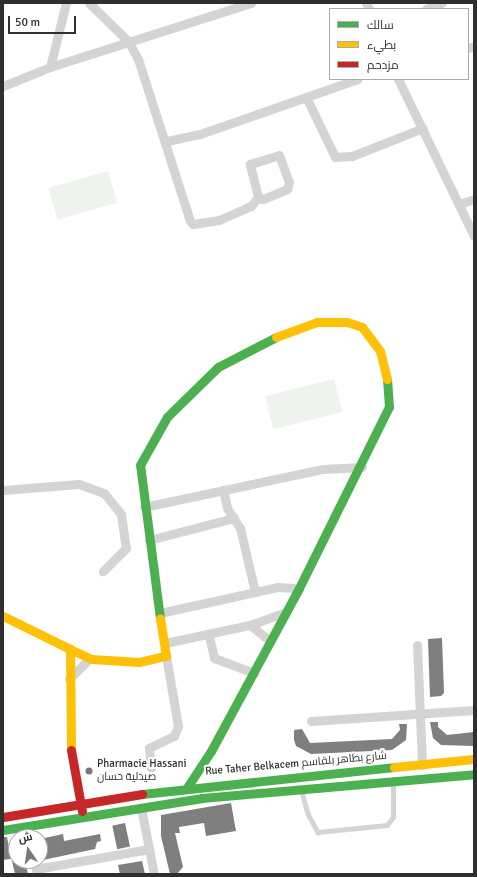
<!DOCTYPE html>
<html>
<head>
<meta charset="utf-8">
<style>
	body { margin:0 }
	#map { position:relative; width:477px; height:877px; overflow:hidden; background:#fff; font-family:Signika,Cairo,sans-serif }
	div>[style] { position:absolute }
	.green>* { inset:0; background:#eff3ed; transform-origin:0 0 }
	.building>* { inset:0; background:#7f7f7f; transform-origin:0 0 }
	.lane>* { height:4.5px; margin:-2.25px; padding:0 2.25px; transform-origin:2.25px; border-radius:2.25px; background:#d4d4d4 }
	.street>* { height:9px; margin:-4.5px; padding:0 4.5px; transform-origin:4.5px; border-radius:4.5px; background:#d4d4d4 }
	.fast>* { height:9px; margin:-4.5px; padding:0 4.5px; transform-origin:4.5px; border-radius:4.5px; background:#4caf50 }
	.slow>* { height:9px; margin:-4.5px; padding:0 4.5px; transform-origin:4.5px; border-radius:4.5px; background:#ffc107 }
	.jam>* { height:9px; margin:-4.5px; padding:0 4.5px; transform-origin:4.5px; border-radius:4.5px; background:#c62828 }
	.dots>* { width:11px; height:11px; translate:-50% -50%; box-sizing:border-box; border:2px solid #fff; border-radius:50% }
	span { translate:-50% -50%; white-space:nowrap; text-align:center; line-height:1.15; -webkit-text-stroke:4px #fff; paint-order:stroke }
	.street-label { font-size:11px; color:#2f2f2f }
	.poi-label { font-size:11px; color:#2f2f2f }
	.left { translate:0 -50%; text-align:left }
	.frame { position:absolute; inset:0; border:4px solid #2f2f2f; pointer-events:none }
	.legend { position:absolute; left:329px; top:8px; width:140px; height:72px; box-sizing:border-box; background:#fff; border:1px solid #acacac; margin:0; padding:5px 7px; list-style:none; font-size:12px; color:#2f2f2f }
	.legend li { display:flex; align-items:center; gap:8px; height:20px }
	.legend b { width:20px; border:1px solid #acacac }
	.north { position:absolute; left:8px; top:829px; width:40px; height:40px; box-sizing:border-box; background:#fff; border:1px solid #acacac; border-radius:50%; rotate:347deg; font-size:11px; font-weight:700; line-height:16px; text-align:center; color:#2f2f2f }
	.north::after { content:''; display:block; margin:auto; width:14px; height:18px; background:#787878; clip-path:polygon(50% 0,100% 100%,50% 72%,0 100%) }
	.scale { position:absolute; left:8px; top:16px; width:68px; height:18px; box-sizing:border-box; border:2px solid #2f2f2f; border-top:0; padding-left:5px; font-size:12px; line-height:14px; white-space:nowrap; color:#2f2f2f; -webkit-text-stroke:3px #fff; paint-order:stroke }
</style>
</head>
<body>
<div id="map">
	<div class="green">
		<i style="left:108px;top:171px;width:33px;height:62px;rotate:74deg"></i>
		<i style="left:334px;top:379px;width:34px;height:71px;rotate:76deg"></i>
	</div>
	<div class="building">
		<i style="clip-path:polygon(442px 638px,444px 693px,441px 696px,430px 697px,428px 639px)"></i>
		<i style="clip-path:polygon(430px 722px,438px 722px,438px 727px,447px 735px,474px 732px,474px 746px,441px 745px,433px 738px)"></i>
		<i style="clip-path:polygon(399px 724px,407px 724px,406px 740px,392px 750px,311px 754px,296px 746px,294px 740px,294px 730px,302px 729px,310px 743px,392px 739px,400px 730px)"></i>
		<i style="clip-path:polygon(231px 803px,236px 831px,206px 836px,204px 823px,179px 827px,180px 833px,175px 833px,183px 867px,177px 874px,170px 874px,161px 836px,161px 815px)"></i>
		<i style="left:125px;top:823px;width:24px;height:13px;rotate:78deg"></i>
		<i style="clip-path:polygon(63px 834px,64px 841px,100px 834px,101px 841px,97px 842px,95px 849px,43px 860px,40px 839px)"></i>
		<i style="clip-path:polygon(3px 837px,7px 837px,10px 852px,16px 851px,16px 858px,3px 860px)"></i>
		<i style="clip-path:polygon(12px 861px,25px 861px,28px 874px,15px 874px)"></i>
		<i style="clip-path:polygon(142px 861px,145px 874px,120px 874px,118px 865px)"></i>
	</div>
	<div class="lane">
		<i style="left:301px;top:789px;width:26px;rotate:74deg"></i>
		<i style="left:308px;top:814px;width:21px;rotate:61deg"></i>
		<i style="left:318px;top:832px;width:69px;rotate:-5.8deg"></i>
		<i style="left:387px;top:825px;width:10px;rotate:-53deg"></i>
		<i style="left:393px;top:817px;width:34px;rotate:-90deg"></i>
	</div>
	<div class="street">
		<i style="left:89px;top:3px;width:54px;rotate:44.3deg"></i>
		<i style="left:128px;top:41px;width:21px;rotate:61deg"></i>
		<i style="left:138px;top:59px;width:170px;rotate:72.2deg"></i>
		<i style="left:190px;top:221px;width:4px;rotate:45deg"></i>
		<i style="left:193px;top:224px;width:26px;rotate:-9deg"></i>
		<i style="left:219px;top:220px;width:35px;rotate:-24deg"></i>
		<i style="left:251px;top:206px;width:11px;rotate:-52deg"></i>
		<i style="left:258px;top:197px;width:34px;rotate:-104deg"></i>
		<i style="left:250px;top:164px;width:30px;rotate:-17deg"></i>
		<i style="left:279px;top:155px;width:29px;rotate:70deg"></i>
		<i style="left:289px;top:182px;width:7px;rotate:106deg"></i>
		<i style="left:287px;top:189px;width:26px;rotate:157deg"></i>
		<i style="left:263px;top:199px;width:5px;rotate:-158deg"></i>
		<i style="left:366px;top:3px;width:7px;rotate:63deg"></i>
		<i style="left:426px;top:9px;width:17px;rotate:-21deg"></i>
		<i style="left:468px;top:48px;width:6px;rotate:-18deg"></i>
		<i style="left:50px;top:67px;width:66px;rotate:-76deg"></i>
		<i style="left:398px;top:79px;width:174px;rotate:64.2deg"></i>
		<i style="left:3px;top:86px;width:51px;rotate:-22deg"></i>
		<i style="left:50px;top:67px;width:211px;rotate:-17.7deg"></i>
		<i style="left:306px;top:97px;width:67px;rotate:64.2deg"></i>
		<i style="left:335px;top:157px;width:17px;rotate:-3deg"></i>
		<i style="left:352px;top:156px;width:76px;rotate:-21.5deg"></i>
		<i style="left:167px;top:141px;width:34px;rotate:-12deg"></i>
		<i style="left:200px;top:134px;width:167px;rotate:-19.2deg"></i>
		<i style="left:459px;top:204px;width:16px;rotate:-18deg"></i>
		<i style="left:3px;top:490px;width:76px;rotate:-4.5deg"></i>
		<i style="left:79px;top:484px;width:27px;rotate:20deg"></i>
		<i style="left:104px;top:493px;width:27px;rotate:51deg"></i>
		<i style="left:121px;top:514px;width:34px;rotate:82deg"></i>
		<i style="left:126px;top:548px;width:33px;rotate:135deg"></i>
		<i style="left:223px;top:490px;width:18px;rotate:77deg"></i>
		<i style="left:227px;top:508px;width:24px;rotate:57deg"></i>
		<i style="left:240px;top:528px;width:66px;rotate:76.8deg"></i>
		<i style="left:144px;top:507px;width:183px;rotate:-12deg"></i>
		<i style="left:323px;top:469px;width:39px;rotate:-3deg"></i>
		<i style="left:149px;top:540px;width:88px;rotate:-14.5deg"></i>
		<i style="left:160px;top:613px;width:120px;rotate:-12.5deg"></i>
		<i style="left:277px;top:587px;width:22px;rotate:3deg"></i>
		<i style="left:209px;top:636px;width:23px;rotate:77deg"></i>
		<i style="left:214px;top:658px;width:43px;rotate:20.6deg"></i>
		<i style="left:270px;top:641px;width:26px;rotate:-141deg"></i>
		<i style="left:250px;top:625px;width:38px;rotate:-20deg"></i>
		<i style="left:165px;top:643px;width:87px;rotate:-12deg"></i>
		<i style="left:417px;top:645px;width:120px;rotate:87.6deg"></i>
		<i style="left:69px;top:679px;width:28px;rotate:-45deg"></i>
		<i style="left:311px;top:721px;width:163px;rotate:-3.9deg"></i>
		<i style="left:151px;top:768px;width:20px;rotate:-96deg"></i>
		<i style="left:149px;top:748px;width:28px;rotate:-26deg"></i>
		<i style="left:174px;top:736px;width:11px;rotate:-68deg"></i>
		<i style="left:178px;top:726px;width:71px;rotate:-99.7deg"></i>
		<i style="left:141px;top:808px;width:67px;rotate:78.9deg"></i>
		<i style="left:37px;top:874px;width:5px;rotate:-101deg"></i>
		<i style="left:36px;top:869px;width:115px;rotate:-10deg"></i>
	</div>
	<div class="fast">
		<i style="left:160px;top:618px;width:154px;rotate:-97.4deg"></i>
		<i style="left:140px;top:465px;width:55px;rotate:-60.6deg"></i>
		<i style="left:167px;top:417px;width:71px;rotate:-44.4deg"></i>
		<i style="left:218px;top:367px;width:65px;rotate:-27.3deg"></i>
		<i style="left:188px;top:786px;width:42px;rotate:-56.7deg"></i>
		<i style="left:211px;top:751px;width:185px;rotate:-61.6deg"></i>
		<i style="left:299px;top:588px;width:202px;rotate:-63.6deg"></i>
		<i style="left:389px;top:407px;width:28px;rotate:-94deg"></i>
		<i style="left:142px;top:794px;width:253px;rotate:-6.1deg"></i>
		<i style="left:3px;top:830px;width:202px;rotate:-9.1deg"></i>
		<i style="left:202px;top:798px;width:273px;rotate:-5deg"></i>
	</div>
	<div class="slow">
		<i style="left:276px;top:337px;width:44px;rotate:-20.1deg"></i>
		<i style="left:317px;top:322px;width:30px"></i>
		<i style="left:347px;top:322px;width:16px;rotate:18deg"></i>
		<i style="left:362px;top:327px;width:30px;rotate:53deg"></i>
		<i style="left:380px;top:351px;width:29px;rotate:76deg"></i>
		<i style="left:3px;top:616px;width:75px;rotate:26.2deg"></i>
		<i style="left:70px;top:649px;width:101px;rotate:89.4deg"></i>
		<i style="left:70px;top:649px;width:23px;rotate:25deg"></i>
		<i style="left:91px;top:659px;width:48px;rotate:3.6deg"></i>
		<i style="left:139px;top:662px;width:28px;rotate:-13deg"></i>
		<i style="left:166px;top:656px;width:38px;rotate:-99deg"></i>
		<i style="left:394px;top:767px;width:80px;rotate:-5.7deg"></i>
	</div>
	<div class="jam">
		<i style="left:71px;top:750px;width:62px;rotate:79.8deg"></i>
		<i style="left:3px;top:817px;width:141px;rotate:-9.4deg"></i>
	</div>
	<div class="dots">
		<i style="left:89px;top:771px;background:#787878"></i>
	</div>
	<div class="street-label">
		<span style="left:296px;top:764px;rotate:-5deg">Rue Taher Belkacem شارع بطاهر بلقاسم</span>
	</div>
	<div class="poi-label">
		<span class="left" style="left:97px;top:771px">Pharmacie Hassani<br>صيدلية حسان</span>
	</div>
	<div class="frame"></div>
	<ul class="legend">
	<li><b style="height:5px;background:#4caf50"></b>سالك</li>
	<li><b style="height:5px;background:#ffc107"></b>بطيء</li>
	<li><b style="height:5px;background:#c62828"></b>مزدحم</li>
	</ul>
	<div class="north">ش</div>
	<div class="scale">50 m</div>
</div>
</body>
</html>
